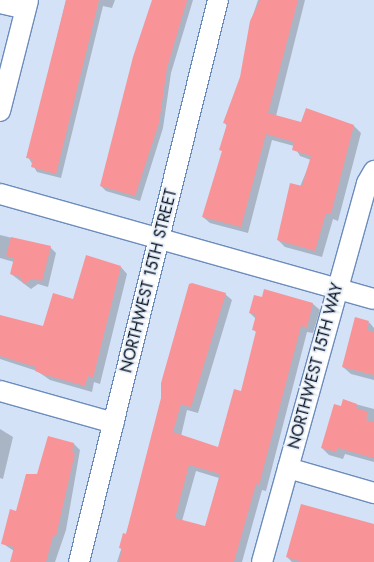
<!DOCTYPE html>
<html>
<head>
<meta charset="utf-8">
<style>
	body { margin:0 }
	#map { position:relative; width:374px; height:562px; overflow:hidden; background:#d4e2f7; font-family:Jost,sans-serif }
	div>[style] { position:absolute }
	.shadow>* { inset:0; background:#0003 }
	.building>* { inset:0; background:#f89497 }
	.roads { filter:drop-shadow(1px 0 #6c8cbc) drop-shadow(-1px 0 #6c8cbc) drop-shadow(0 1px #6c8cbc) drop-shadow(0 -1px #6c8cbc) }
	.minor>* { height:20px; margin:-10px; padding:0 10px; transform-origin:10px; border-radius:10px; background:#fff }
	span { translate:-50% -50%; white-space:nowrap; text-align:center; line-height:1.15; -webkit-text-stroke:3.5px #e7eff9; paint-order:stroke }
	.street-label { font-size:16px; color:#030d1e }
</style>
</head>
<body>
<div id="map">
	<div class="shadow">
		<i style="clip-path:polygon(66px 0,115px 0,112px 8px,103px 6px,61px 178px,37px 172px,28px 157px)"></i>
		<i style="clip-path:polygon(153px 0,193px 0,171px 73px,163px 128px,140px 201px,106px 191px,101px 186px)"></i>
		<i style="clip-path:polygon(258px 0,305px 0,276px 116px,302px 123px,307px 110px,354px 126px,361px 133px,338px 221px,333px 219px,322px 257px,285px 247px,278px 240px,311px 160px,300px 156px,294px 146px,272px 140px,248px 233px,210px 223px,203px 217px,223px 152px,220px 149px,227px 126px,224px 122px,241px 77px,251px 21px)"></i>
		<i style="clip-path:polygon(0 235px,50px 247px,56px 253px,48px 287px,38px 284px,31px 289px,11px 274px,14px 262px,0 258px)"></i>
		<i style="clip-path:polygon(121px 267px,127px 274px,100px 384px,94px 382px,92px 392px,50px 380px,37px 371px,0 359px,0 316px,44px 327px,73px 300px)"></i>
		<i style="clip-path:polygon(evenodd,225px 294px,232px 300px,198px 413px,187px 410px,181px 436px,218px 448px,242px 392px,257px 333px,253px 329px,256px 319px,250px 313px,263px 298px,313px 304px,320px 310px,313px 333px,307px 332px,266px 491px,262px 490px,242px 562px,117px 562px,136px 503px,225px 294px,196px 471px,219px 478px,206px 527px,182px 521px,196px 471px)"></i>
		<i style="clip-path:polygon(369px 322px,374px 328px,374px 380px,351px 374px,343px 367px)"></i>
		<i style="clip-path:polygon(344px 401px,374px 409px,374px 462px,345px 454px,343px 459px,329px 455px,322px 448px)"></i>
		<i style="clip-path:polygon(0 429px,13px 437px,3px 479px,0 478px)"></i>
		<i style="clip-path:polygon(49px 437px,74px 444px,80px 450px,66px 530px,55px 562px,11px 562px,14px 551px,2px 543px,38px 475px)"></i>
		<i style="clip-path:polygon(374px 525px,374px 562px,292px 562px,287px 557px)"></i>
	</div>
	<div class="building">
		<i style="clip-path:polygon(66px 0,99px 0,56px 174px,31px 167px,33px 159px,26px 158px)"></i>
		<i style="clip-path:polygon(152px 0,187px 0,167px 68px,159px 123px,135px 196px,100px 186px,133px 57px)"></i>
		<i style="clip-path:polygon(260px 0,298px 0,268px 113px,301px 122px,306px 108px,354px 125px,331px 214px,326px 213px,315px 251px,277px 240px,290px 183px,302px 186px,311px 156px,292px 150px,294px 142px,266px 134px,241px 227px,202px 217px,222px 151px,219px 150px,227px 124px,223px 123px,240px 77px,250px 21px)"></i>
		<i style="clip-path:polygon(11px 237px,51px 246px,42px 281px,32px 279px,24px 284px,20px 277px,10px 274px,14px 258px,6px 256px)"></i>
		<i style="clip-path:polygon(86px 255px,121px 266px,93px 378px,88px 376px,85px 386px,42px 374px,35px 371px,36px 367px,0 356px,0 315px,43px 326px,53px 293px,73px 299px)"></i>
		<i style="clip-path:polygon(evenodd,192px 283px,226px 293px,191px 407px,181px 404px,173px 432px,218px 447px,234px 389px,241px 391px,256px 331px,252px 330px,256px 315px,249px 313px,254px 295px,262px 297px,264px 289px,313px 303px,307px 327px,301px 326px,259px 485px,256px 484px,234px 562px,119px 562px,122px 549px,119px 548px,123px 533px,126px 534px,161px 398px,161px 383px,189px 284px,192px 283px,189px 465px,220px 474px,205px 526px,175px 518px,189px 465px)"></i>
		<i style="clip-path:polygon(355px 317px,369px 321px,367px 330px,374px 332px,374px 375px,342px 367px)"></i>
		<i style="clip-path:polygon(343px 399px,357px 404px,356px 408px,368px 412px,366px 420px,374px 422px,374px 458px,338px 448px,336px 452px,321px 448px,334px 404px,341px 406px)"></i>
		<i style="clip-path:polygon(48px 436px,74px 443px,72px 452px,75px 453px,56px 536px,53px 536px,46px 562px,10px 562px,14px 547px,1px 544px,10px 509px,16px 511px,26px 474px,37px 474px)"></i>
		<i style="clip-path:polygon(301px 504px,374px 524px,374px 562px,303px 562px,286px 557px)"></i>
	</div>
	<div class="roads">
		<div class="minor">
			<i style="left:0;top:3px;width:26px;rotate:13deg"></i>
			<i style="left:0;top:111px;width:114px;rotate:-75.8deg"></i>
			<i style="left:0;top:194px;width:388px;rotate:15.7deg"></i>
			<i style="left:0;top:391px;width:118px;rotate:15.7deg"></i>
			<i style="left:288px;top:468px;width:90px;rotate:16.2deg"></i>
			<i style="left:79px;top:562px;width:579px;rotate:-76.11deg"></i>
			<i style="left:262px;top:562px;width:393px;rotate:-74.5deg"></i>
			<i style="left:367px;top:183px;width:14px;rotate:-60deg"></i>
		</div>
	</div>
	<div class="street-label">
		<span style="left:149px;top:281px;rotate:-76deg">NORTHWEST 15TH STREET</span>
		<span style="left:316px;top:366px;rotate:-75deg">NORTHWEST 15TH WAY</span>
	</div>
</div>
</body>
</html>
